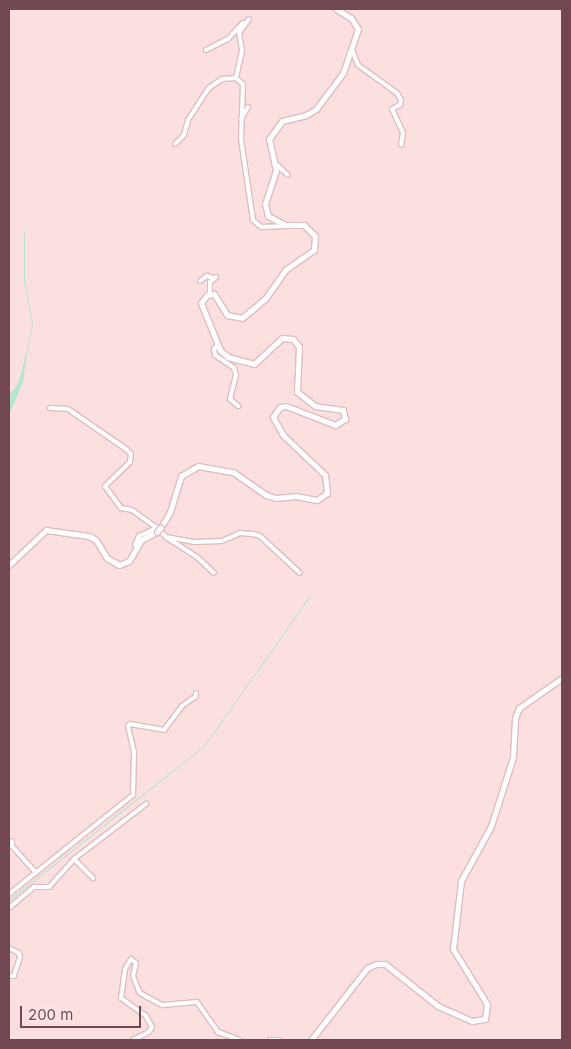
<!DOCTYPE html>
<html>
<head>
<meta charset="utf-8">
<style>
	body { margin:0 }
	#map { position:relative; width:571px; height:1049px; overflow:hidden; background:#fcdfdf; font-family:Inter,sans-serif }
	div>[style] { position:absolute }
	.water>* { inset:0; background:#b4e5cf }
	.stream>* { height:1px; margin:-0.5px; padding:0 0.5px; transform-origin:0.5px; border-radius:0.5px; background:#b4e5cf }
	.roads { filter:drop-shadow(1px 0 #e0bbc0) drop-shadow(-1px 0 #e0bbc0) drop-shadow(0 1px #e0bbc0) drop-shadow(0 -1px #e0bbc0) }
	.minor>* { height:4px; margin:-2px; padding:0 2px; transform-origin:2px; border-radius:2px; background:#fff }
	.tertiary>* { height:5px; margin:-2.5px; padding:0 2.5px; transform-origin:2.5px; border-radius:2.5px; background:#fff }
	.bridges { filter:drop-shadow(1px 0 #e0bbc0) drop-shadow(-1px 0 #e0bbc0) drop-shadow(0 1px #e0bbc0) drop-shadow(0 -1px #e0bbc0) }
	.tertiary-bridge>* { height:5px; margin:-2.5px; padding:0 2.5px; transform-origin:2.5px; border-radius:2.5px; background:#fff }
	span { translate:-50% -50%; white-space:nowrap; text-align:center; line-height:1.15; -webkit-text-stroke:4px #ffe5e5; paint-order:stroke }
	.frame { position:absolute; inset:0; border:10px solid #724751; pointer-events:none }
	.scale { position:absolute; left:20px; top:1006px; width:121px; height:22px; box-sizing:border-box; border:2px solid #724751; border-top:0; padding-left:6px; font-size:15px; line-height:18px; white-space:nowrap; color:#724751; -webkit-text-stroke:4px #ffe5e5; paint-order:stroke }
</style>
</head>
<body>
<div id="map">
	<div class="water">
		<i style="clip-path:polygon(28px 345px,23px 382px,9px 415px,9px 396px,19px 382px)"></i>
	</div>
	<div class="stream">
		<i style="left:24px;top:232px;width:49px;rotate:90deg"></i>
		<i style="left:24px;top:281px;width:44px;rotate:79.5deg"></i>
		<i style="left:32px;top:324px;width:26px;rotate:101deg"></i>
		<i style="left:9px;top:900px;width:248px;rotate:-38.3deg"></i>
		<i style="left:204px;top:746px;width:184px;rotate:-54.8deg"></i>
	</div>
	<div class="roads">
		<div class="minor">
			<i style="left:249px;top:19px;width:17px;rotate:126deg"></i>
			<i style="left:239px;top:33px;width:17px;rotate:80deg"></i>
			<i style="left:242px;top:50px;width:29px;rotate:102deg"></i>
			<i style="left:236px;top:78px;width:9px;rotate:41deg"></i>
			<i style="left:243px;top:84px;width:55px;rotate:92.1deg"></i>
			<i style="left:241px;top:139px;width:82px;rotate:81.6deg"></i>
			<i style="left:253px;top:220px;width:11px;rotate:41deg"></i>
			<i style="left:261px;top:227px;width:28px;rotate:-2deg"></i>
			<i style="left:206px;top:50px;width:25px;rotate:-27deg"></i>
			<i style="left:228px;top:39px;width:22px;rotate:-47deg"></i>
			<i style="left:352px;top:50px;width:16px;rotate:68deg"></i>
			<i style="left:358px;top:65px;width:48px;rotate:35.7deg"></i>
			<i style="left:397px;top:93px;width:8px;rotate:60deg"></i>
			<i style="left:401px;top:100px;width:5px;rotate:101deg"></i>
			<i style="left:400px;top:105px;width:9px;rotate:153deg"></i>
			<i style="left:392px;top:109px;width:26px;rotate:65deg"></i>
			<i style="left:403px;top:133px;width:12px;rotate:99deg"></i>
			<i style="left:241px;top:119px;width:14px;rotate:-60deg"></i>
			<i style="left:175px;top:144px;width:13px;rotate:-45deg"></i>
			<i style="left:184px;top:135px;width:16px;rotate:-75deg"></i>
			<i style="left:188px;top:120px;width:38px;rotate:-57deg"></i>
			<i style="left:209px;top:88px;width:16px;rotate:-35deg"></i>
			<i style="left:222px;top:79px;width:14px;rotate:-4deg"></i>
			<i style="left:276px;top:164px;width:16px;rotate:43deg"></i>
			<i style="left:200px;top:281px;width:9px;rotate:-36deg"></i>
			<i style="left:207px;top:276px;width:7px;rotate:16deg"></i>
			<i style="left:210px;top:293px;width:11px;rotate:-90deg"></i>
			<i style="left:210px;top:282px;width:8px;rotate:-40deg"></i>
			<i style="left:218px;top:345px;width:6px;rotate:135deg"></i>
			<i style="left:214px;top:349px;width:6px;rotate:81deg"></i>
			<i style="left:215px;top:355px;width:23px;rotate:34deg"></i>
			<i style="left:234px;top:368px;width:7px;rotate:74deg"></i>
			<i style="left:236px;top:375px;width:25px;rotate:104deg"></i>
			<i style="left:230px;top:399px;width:11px;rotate:41deg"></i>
			<i style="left:50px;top:408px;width:18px;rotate:3deg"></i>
			<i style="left:68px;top:409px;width:70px;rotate:34.6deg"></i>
			<i style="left:126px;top:449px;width:7px;rotate:45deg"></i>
			<i style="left:131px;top:454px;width:8px;rotate:97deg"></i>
			<i style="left:130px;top:462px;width:35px;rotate:136deg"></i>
			<i style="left:105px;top:486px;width:27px;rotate:54deg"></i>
			<i style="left:121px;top:508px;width:11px;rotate:10deg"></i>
			<i style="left:132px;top:510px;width:31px;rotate:36deg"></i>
			<i style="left:166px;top:537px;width:37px;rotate:33deg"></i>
			<i style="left:197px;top:557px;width:23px;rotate:43deg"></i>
			<i style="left:135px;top:545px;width:10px;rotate:-66deg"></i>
			<i style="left:139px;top:536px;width:20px;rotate:-24deg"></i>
			<i style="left:157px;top:528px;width:13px;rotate:45deg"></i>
			<i style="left:166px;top:537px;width:28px;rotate:10deg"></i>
			<i style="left:194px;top:542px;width:28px;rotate:-2deg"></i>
			<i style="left:222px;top:541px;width:20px;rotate:-24deg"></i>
			<i style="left:240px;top:533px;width:13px;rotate:4deg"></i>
			<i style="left:253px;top:534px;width:7px;rotate:16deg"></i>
			<i style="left:260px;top:536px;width:54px;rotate:42.8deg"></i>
			<i style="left:12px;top:841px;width:5px;rotate:90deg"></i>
			<i style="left:12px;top:846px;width:36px;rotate:48deg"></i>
			<i style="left:74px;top:859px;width:91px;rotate:-37.4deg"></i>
			<i style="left:9px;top:894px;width:159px;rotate:-38.6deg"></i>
			<i style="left:133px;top:795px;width:43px;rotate:-88.7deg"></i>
			<i style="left:134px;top:752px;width:27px;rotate:-103deg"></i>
			<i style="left:128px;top:726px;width:3px;rotate:-45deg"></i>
			<i style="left:130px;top:724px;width:35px;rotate:10deg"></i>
			<i style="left:164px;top:730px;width:30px;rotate:-53deg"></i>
			<i style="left:182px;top:706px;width:17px;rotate:-36deg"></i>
			<i style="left:196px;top:696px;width:3px;rotate:-90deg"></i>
			<i style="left:9px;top:908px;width:33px;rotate:-40deg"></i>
			<i style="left:34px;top:887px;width:15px"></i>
			<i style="left:49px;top:887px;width:38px;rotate:-48deg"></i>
			<i style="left:74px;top:859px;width:27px;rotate:45deg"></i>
			<i style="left:9px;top:948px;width:11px;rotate:27deg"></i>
			<i style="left:19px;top:953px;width:4px;rotate:76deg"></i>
			<i style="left:20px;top:957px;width:20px;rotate:108deg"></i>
			<i style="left:14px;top:976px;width:5px;rotate:180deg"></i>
			<i style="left:133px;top:1040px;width:18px;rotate:-27deg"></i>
			<i style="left:149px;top:1032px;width:6px;rotate:-59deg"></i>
			<i style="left:152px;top:1027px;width:13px;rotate:-119deg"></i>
			<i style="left:146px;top:1016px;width:31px;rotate:-144deg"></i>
			<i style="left:121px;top:998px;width:29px;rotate:-82deg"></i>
			<i style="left:125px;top:969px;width:12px;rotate:-59deg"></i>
			<i style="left:131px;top:959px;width:6px;rotate:39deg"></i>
			<i style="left:136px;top:963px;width:13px;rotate:103deg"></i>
			<i style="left:133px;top:976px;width:18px;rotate:68deg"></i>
			<i style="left:140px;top:993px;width:25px;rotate:29deg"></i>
			<i style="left:162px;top:1005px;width:35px;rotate:-5deg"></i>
			<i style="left:197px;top:1002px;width:37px;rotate:55deg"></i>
			<i style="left:218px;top:1032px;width:23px;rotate:20deg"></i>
			<i style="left:270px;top:1040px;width:10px"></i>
		</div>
		<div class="tertiary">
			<i style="left:161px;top:527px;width:17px;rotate:-59deg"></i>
			<i style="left:170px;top:512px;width:38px;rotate:-73deg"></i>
			<i style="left:181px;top:476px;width:20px;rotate:-30deg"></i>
			<i style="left:198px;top:466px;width:36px;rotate:10deg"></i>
			<i style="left:233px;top:472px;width:40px;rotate:34.9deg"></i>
			<i style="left:266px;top:495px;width:10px;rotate:17deg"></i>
			<i style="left:276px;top:498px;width:20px;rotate:-6deg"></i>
			<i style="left:296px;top:496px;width:21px;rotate:11deg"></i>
			<i style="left:317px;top:500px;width:12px;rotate:-35deg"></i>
			<i style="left:327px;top:493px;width:18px;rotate:-96deg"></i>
			<i style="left:325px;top:475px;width:58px;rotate:-136.4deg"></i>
			<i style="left:283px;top:435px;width:21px;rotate:-119deg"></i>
			<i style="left:273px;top:417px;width:12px;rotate:-55deg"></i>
			<i style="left:280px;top:407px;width:6px;rotate:-9deg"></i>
			<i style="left:286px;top:406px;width:53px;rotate:21.2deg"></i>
			<i style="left:335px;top:425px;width:12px;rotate:-31deg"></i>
			<i style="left:345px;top:419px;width:9px;rotate:-103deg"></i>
			<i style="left:343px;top:410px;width:28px;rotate:-172deg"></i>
			<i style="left:315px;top:406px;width:23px;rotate:-142deg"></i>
			<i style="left:297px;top:392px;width:45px;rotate:-87.5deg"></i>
			<i style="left:299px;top:347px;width:10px;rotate:-127deg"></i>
			<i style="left:293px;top:339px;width:11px;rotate:-175deg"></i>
			<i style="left:282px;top:338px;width:38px;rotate:137deg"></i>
			<i style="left:254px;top:364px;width:27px;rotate:-165deg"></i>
			<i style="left:228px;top:357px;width:11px;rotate:-139deg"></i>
			<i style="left:220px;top:350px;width:51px;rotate:-112deg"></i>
			<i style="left:201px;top:303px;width:10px;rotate:-53deg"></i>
			<i style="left:207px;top:295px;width:7px;rotate:-8deg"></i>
			<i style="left:214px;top:294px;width:25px;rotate:58deg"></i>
			<i style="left:227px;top:315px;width:15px;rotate:11deg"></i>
			<i style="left:242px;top:318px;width:30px;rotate:-40deg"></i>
			<i style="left:265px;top:299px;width:35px;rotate:-55deg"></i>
			<i style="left:285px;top:270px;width:35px;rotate:-35deg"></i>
			<i style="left:314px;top:250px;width:14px;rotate:-86deg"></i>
			<i style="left:315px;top:236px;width:16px;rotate:-135deg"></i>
			<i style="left:304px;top:225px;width:19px;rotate:180deg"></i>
			<i style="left:285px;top:225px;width:19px;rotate:-152deg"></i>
			<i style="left:268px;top:216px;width:12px;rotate:-104deg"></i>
			<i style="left:265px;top:204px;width:35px;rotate:-72deg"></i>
			<i style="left:276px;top:171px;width:33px;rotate:-102deg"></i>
			<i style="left:269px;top:139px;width:22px;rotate:-54deg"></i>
			<i style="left:282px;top:121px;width:25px;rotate:-14deg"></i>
			<i style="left:306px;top:115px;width:12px;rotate:-31deg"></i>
			<i style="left:316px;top:109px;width:45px;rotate:-53.1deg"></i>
			<i style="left:343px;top:73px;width:46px;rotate:-71.2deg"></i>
			<i style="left:358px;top:29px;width:13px;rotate:-122deg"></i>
			<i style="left:351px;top:18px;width:17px;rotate:-149deg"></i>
			<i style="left:9px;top:565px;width:51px;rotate:-43.4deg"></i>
			<i style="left:46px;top:530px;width:43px;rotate:7.9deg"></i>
			<i style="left:89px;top:536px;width:8px;rotate:30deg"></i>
			<i style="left:96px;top:540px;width:21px;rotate:59deg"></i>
			<i style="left:107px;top:558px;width:14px;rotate:30deg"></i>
			<i style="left:119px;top:565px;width:11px;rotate:-22deg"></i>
			<i style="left:129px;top:561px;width:24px;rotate:-60deg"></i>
			<i style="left:141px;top:540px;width:18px;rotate:-27deg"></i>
			<i style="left:311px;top:1040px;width:91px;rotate:-52.1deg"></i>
			<i style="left:367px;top:968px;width:10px;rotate:-24deg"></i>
			<i style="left:376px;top:964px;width:9px"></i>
			<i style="left:385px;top:964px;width:68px;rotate:38.4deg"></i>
			<i style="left:438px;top:1006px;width:37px;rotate:24deg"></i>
			<i style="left:472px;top:1021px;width:13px;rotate:-9deg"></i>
			<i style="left:485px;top:1019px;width:15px;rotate:-82deg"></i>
			<i style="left:487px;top:1004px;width:65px;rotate:-121.7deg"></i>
			<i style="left:453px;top:949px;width:68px;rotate:-83.3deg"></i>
			<i style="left:461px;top:881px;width:63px;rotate:-61.4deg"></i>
			<i style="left:491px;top:826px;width:72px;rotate:-72.3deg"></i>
			<i style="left:513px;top:757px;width:39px;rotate:-87deg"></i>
			<i style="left:515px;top:718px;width:11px;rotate:-68deg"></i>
			<i style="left:519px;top:708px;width:52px;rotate:-34.9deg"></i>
		</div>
	</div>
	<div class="bridges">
		<div class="tertiary-bridge">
			<i style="left:157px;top:532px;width:6px;rotate:-51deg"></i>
		</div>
	</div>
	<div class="frame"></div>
	<div class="scale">200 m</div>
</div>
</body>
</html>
